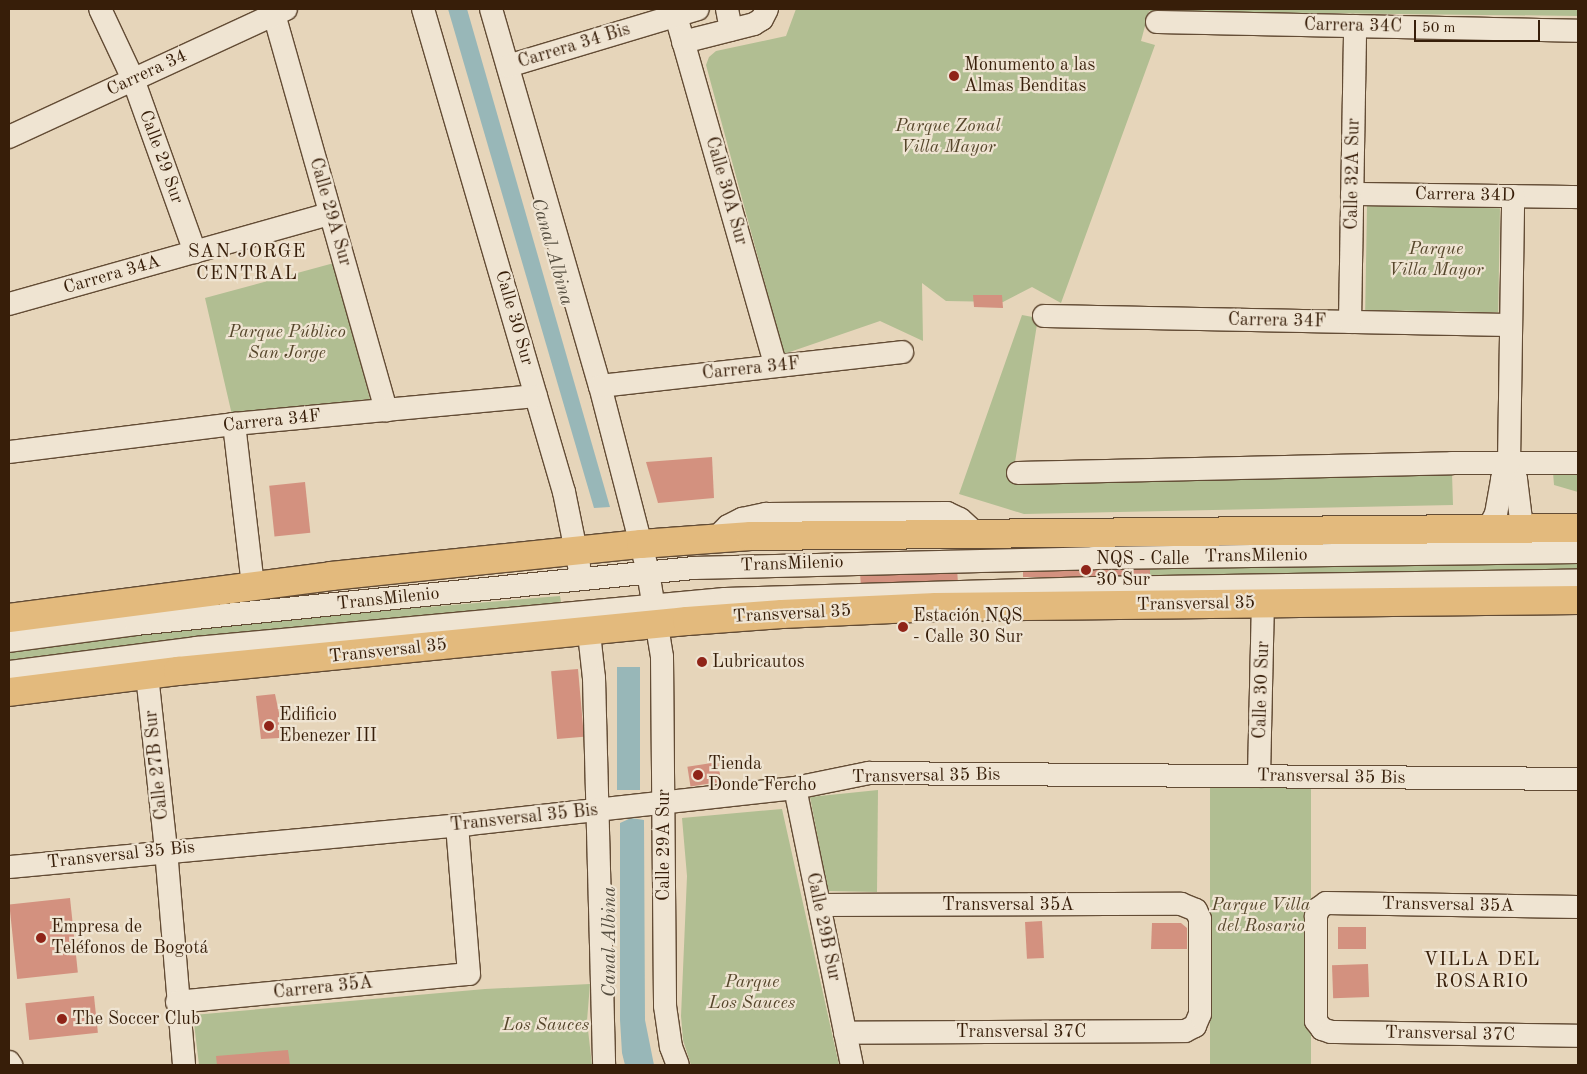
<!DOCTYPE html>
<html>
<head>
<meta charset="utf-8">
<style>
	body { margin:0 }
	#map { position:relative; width:1587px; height:1074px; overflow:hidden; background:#e6d5ba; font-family:"Old Standard TT",serif }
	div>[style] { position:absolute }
	.green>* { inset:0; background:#b1be92; transform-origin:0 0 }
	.water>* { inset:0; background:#98b7b8; transform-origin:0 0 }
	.building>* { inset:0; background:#d3917f; transform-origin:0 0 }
	.roads { filter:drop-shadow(1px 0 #634c35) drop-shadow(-1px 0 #634c35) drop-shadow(0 1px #634c35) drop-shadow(0 -1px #634c35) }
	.minor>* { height:22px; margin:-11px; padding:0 11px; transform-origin:11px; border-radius:11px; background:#efe4d2 }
	.highway>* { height:28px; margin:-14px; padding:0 14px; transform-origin:14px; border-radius:14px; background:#e3ba7d }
	.dots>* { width:14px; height:14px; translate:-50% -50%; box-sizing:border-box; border:2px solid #efe4d2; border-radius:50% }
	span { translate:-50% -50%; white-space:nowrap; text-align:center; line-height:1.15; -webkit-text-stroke:4.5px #efe4d2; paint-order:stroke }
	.street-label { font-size:18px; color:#371e09 }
	.poi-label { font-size:18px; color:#371e09 }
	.left { translate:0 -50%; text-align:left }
	.park-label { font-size:18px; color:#56462b; font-style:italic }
	.water-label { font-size:19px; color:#544c3e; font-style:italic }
	.neighbourhood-label { font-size:19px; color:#371e09; letter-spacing:1px }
	.frame { position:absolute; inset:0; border:10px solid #371e09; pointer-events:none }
	.scale { position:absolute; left:1414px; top:20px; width:126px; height:22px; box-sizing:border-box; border:2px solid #371e09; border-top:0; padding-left:6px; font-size:15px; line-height:18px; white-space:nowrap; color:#371e09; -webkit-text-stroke:4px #efe4d2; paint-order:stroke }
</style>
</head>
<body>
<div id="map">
	<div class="green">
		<i style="clip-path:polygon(796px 9px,1578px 9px,1578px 16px,1149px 11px,1141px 41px,1155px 45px,1061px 303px,1032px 287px,1003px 302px,946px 301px,922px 283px,923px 341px,880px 321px,784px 354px,706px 65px,709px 57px,716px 51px,786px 36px)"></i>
		<i style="left:1367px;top:206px;width:133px;height:104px;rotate:1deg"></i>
		<i style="clip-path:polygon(334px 263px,370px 399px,232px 415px,205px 298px)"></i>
		<i style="clip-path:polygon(1022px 315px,1038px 318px,1012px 481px,1452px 473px,1453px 505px,1024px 514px,959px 494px)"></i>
		<i style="clip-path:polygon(1553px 472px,1578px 473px,1578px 492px,1554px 485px)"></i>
		<i style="clip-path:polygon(1578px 560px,1578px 570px,1150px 577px,1150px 565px)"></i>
		<i style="clip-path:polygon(560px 596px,562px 607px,9px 662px,9px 650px,174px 628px)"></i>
		<i style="left:1210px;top:788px;width:101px;height:277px"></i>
		<i style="clip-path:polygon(878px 790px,877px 892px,828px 891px,810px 797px)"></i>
		<i style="clip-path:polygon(782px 809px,839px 1065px,691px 1065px,683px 1040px,681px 1016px,687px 876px,682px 818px)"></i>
		<i style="clip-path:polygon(590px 984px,587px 1021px,592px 1065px,199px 1065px,193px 1015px,485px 989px)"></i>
	</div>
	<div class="water">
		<i style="clip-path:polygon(448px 9px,467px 9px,610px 507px,594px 508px)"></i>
		<i style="left:617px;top:667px;width:23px;height:123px"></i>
		<i style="clip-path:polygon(631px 818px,644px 820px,645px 1020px,654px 1065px,625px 1065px,622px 1053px,620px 1020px,620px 823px)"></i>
	</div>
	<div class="building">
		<i style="clip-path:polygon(973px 295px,1002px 295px,1003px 308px,974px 307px)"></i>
		<i style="clip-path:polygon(712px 457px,714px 498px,658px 503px,646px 462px)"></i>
		<i style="left:305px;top:482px;width:51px;height:36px;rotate:84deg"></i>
		<i style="left:1150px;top:565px;width:12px;height:127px;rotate:90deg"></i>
		<i style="left:957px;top:569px;width:13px;height:97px;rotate:86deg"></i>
		<i style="left:578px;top:669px;width:68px;height:27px;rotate:85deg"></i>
		<i style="clip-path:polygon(275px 694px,279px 713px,279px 738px,261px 739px,256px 696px)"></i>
		<i style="left:718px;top:762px;width:20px;height:31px;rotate:81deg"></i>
		<i style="left:70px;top:898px;width:75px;height:61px;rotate:84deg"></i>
		<i style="left:1042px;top:921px;width:37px;height:17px;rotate:87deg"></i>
		<i style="clip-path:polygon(1152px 923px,1181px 923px,1187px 928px,1187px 949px,1151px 949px)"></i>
		<i style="left:1338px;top:927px;width:28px;height:22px"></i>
		<i style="left:1368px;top:964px;width:33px;height:36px;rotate:88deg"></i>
		<i style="left:94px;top:996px;width:37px;height:69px;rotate:84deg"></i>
		<i style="clip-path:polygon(288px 1050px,290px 1065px,217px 1065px,216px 1056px)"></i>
	</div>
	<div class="roads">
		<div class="minor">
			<i style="left:100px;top:9px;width:77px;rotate:64.8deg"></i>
			<i style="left:133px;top:79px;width:184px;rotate:70.3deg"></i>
			<i style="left:423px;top:9px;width:503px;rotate:73.73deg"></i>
			<i style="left:564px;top:492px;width:76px;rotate:78.5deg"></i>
			<i style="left:491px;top:9px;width:392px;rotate:73.9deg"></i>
			<i style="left:600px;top:386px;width:192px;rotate:75.5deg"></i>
			<i style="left:648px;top:572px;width:86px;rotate:80.6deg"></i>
			<i style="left:662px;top:657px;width:349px;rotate:89.5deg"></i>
			<i style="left:665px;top:1006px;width:41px;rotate:81.7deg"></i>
			<i style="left:671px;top:1047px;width:19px;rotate:69deg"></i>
			<i style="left:727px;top:9px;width:21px;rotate:79deg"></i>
			<i style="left:274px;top:14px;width:412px;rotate:74.2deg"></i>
			<i style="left:676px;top:16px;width:364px;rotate:74.1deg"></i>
			<i style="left:1157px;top:22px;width:421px;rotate:1.2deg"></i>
			<i style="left:683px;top:42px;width:73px;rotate:-14.2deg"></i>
			<i style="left:754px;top:24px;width:9px;rotate:-32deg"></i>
			<i style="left:762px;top:19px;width:11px;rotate:-63deg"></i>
			<i style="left:508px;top:66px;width:198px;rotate:-16.7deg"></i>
			<i style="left:9px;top:137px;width:305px;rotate:-24.8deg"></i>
			<i style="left:1352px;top:194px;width:226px;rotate:0.8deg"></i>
			<i style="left:9px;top:304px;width:333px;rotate:-15.7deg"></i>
			<i style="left:1044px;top:316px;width:466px;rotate:1.1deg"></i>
			<i style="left:1350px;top:322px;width:296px;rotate:-89deg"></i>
			<i style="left:600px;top:386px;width:304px;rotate:-6.4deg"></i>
			<i style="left:234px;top:424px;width:163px;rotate:83.3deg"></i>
			<i style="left:9px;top:452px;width:227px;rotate:-7.1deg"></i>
			<i style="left:234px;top:424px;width:303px;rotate:-5.3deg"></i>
			<i style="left:1509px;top:463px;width:17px;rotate:66deg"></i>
			<i style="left:1516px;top:479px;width:39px;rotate:83deg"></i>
			<i style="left:1521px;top:518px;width:12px;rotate:59deg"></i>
			<i style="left:1018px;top:473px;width:434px;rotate:-1.3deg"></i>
			<i style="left:1452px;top:463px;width:126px"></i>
			<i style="left:1488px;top:529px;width:17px;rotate:-62deg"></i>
			<i style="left:1496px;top:514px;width:36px;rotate:-80deg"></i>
			<i style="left:1502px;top:479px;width:17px;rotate:-66deg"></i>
			<i style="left:1509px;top:463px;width:267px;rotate:-89.1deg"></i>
			<i style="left:715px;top:539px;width:18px;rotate:-45deg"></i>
			<i style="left:728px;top:526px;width:16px;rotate:-27deg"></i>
			<i style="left:742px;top:519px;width:25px;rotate:-12deg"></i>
			<i style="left:766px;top:514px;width:181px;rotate:-0.3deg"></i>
			<i style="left:947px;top:513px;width:14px;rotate:25deg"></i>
			<i style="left:960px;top:519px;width:24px;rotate:42deg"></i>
			<i style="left:587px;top:615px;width:63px;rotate:83.7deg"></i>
			<i style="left:594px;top:678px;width:387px;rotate:88.5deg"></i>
			<i style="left:9px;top:641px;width:128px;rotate:-7.6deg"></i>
			<i style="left:136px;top:624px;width:560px;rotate:-5.74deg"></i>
			<i style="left:693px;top:568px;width:401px;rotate:-1.4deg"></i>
			<i style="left:1094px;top:558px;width:484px;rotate:-0.7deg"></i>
			<i style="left:9px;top:672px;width:189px;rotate:-7.3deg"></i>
			<i style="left:196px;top:648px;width:531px;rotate:-5.29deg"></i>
			<i style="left:725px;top:599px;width:370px;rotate:-1.7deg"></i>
			<i style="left:1095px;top:588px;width:483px;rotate:-0.9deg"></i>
			<i style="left:147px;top:675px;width:176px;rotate:83.8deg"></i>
			<i style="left:166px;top:850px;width:216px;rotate:85.2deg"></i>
			<i style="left:1259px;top:776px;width:173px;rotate:-88.7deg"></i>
			<i style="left:795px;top:788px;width:283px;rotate:78.4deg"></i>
			<i style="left:9px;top:867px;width:462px;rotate:-5.3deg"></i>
			<i style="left:469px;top:824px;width:328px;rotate:-6.3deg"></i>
			<i style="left:795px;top:788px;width:76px;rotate:-11.5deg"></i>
			<i style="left:869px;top:773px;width:709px;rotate:0.48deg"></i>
			<i style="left:819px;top:905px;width:362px;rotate:-0.2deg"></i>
			<i style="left:1181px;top:904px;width:16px;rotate:22deg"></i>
			<i style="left:1196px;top:910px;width:10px;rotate:66deg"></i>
			<i style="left:1200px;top:919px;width:95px;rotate:90deg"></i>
			<i style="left:1200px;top:1014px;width:13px;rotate:113deg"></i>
			<i style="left:1195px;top:1026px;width:11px;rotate:153deg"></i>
			<i style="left:1185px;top:1031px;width:340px;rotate:179.7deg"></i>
			<i style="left:1578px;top:907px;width:252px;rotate:-179.1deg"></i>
			<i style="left:1326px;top:903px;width:9px;rotate:144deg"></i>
			<i style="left:1319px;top:908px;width:9px;rotate:111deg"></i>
			<i style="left:1316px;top:916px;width:105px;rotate:90deg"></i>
			<i style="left:1316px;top:1021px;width:10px;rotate:53deg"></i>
			<i style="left:1322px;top:1029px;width:9px;rotate:18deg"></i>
			<i style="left:1331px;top:1032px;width:247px;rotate:0.9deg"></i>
			<i style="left:177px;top:1002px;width:293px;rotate:-5.5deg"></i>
			<i style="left:469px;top:974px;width:149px;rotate:-94.6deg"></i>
			<i style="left:9px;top:1062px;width:4px;rotate:56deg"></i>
		</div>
		<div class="highway">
			<i style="left:9px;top:618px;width:325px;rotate:-7.4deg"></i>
			<i style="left:331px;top:576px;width:312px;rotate:-5.9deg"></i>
			<i style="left:641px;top:544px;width:110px;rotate:-4.2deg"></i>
			<i style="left:751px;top:536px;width:827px;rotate:-0.55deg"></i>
			<i style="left:9px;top:692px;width:170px;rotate:-7.1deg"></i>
			<i style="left:178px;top:671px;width:511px;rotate:-5.61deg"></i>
			<i style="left:687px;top:621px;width:95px;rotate:-4.2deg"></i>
			<i style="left:782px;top:614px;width:154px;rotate:-2.6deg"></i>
			<i style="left:936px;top:607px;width:642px;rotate:-0.62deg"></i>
		</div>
	</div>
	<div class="dots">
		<i style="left:954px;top:76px;background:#8f2418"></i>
		<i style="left:1086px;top:570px;background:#8f2418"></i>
		<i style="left:903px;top:627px;background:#8f2418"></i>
		<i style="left:702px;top:662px;background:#8f2418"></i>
		<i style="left:269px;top:726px;background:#8f2418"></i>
		<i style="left:698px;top:775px;background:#8f2418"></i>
		<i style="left:41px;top:938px;background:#8f2418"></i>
		<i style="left:62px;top:1019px;background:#8f2418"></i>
	</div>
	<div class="street-label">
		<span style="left:1353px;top:26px;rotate:1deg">Carrera 34C</span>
		<span style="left:574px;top:46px;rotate:-17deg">Carrera 34 Bis</span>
		<span style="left:147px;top:73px;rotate:-25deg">Carrera 34</span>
		<span style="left:161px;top:157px;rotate:70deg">Calle 29 Sur</span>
		<span style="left:1353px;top:174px;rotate:-89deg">Calle 32A Sur</span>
		<span style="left:726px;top:191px;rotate:74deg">Calle 30A Sur</span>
		<span style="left:1465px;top:195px;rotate:1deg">Carrera 34D</span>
		<span style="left:330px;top:212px;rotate:74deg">Calle 29A Sur</span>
		<span style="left:112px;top:275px;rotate:-16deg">Carrera 34A</span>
		<span style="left:514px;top:318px;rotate:74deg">Calle 30 Sur</span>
		<span style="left:1277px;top:321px;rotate:1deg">Carrera 34F</span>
		<span style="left:751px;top:369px;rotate:-6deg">Carrera 34F</span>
		<span style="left:272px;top:421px;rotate:-6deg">Carrera 34F</span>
		<span style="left:1256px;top:556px;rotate:-1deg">TransMilenio</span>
		<span style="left:792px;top:564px;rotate:-2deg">TransMilenio</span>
		<span style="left:388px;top:599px;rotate:-6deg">TransMilenio</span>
		<span style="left:1196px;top:604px;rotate:-1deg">Transversal 35</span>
		<span style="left:792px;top:614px;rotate:-3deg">Transversal 35</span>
		<span style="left:388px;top:651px;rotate:-6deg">Transversal 35</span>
		<span style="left:1262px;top:690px;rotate:-88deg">Calle 30 Sur</span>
		<span style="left:157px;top:765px;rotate:-96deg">Calle 27B Sur</span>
		<span style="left:926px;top:776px;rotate:-1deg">Transversal 35 Bis</span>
		<span style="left:1331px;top:777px;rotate:1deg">Transversal 35 Bis</span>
		<span style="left:524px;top:818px;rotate:-6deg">Transversal 35 Bis</span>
		<span style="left:664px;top:845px;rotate:-90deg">Calle 29A Sur</span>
		<span style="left:121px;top:855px;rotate:-6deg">Transversal 35 Bis</span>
		<span style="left:1008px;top:905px">Transversal 35A</span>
		<span style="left:1448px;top:905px;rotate:1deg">Transversal 35A</span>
		<span style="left:823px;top:927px;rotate:78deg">Calle 29B Sur</span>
		<span style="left:323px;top:988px;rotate:-6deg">Carrera 35A</span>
		<span style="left:1021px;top:1032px">Transversal 37C</span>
		<span style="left:1450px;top:1034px;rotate:1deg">Transversal 37C</span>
	</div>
	<div class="poi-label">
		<span class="left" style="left:964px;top:76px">Monumento a las<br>Almas Benditas</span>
		<span class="left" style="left:1096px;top:570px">NQS - Calle<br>30 Sur</span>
		<span class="left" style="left:913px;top:627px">Estación NQS<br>- Calle 30 Sur</span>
		<span class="left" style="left:712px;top:662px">Lubricautos</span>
		<span class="left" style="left:279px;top:726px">Edificio<br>Ebenezer III</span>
		<span class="left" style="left:708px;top:775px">Tienda<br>Donde Fercho</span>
		<span class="left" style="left:51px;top:938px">Empresa de<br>Teléfonos de Bogotá</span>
		<span class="left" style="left:72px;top:1019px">The Soccer Club</span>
	</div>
	<div class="park-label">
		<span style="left:948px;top:137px">Parque Zonal<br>Villa Mayor</span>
		<span style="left:1436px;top:260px">Parque<br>Villa Mayor</span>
		<span style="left:287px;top:343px">Parque Público<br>San Jorge</span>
		<span style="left:1261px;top:916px">Parque Villa<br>del Rosario</span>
		<span style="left:752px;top:993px">Parque<br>Los Sauces</span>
		<span style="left:546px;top:1025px">Los Sauces</span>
	</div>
	<div class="water-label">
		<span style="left:551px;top:252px;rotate:74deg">Canal Albina</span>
		<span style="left:611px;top:942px;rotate:-90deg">Canal Albina</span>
	</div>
	<div class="neighbourhood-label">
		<span style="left:247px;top:264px">SAN JORGE<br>CENTRAL</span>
		<span style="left:1482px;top:972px">VILLA DEL<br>ROSARIO</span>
	</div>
	<div class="frame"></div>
	<div class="scale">50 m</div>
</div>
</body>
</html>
